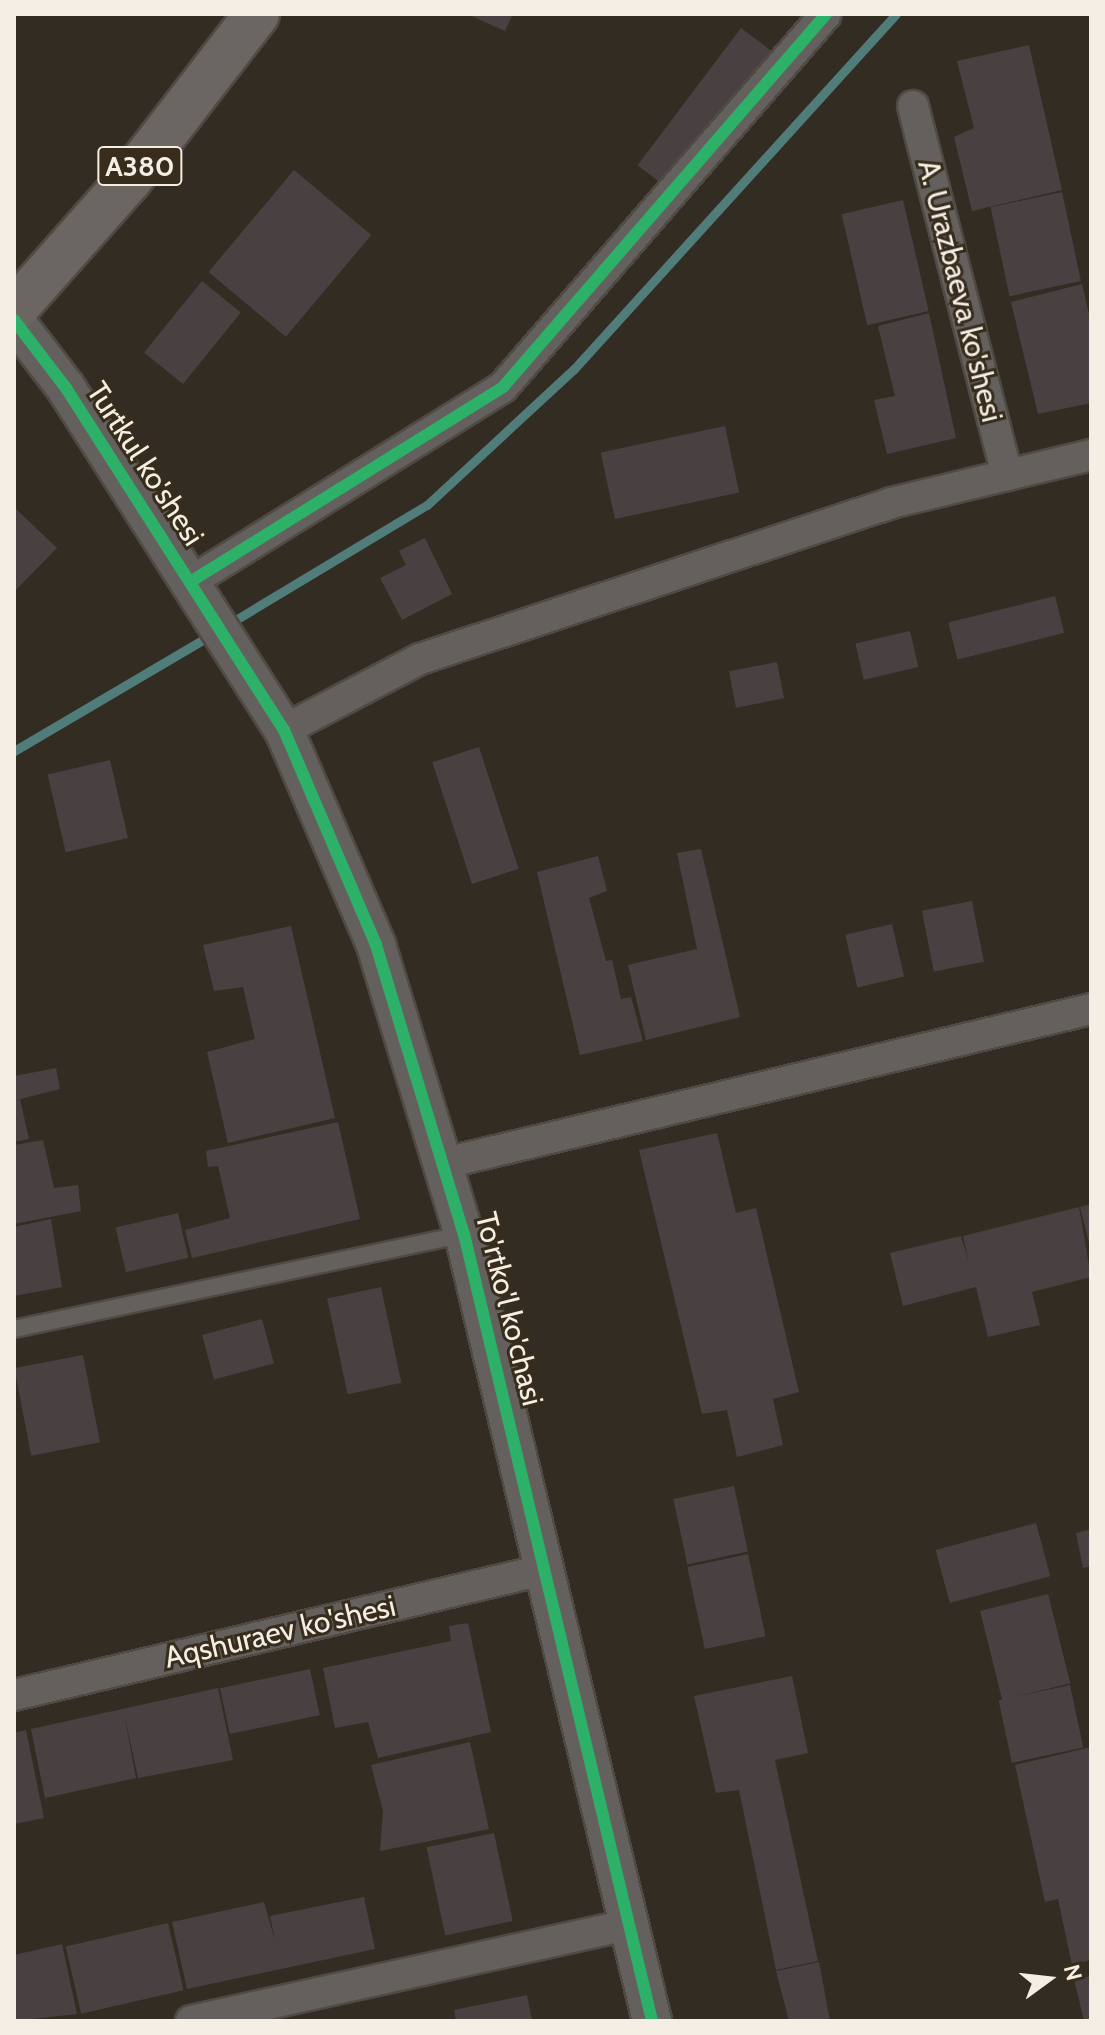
<!DOCTYPE html>
<html>
<head>
<meta charset="utf-8">
<style>
	body { margin:0 }
	#map { position:relative; width:1105px; height:2035px; overflow:hidden; background:#322c23; font-family:Cabin,sans-serif }
	div>[style] { position:absolute }
	.stream>* { height:9px; margin:-4.5px; padding:0 4.5px; transform-origin:4.5px; border-radius:4.5px; background:#507c7a }
	.building>* { inset:0; background:#494141; transform-origin:0 0 }
	.roads { filter:drop-shadow(2px 0 #504a44) drop-shadow(-2px 0 #504a44) drop-shadow(0 2px #504a44) drop-shadow(0 -2px #504a44) }
	.service>* { height:16px; margin:-8px; padding:0 8px; transform-origin:8px; border-radius:8px; background:#63605e }
	.minor>* { height:30px; margin:-15px; padding:0 15px; transform-origin:15px; border-radius:15px; background:#63605e }
	.tertiary>* { height:38px; margin:-19px; padding:0 19px; transform-origin:19px; border-radius:19px; background:#63605e }
	.trunk>* { height:44px; margin:-22px; padding:0 22px; transform-origin:22px; border-radius:22px; background:#6c6662 }
	.cycleway>* { height:12px; margin:-6px; padding:0 6px; transform-origin:6px; border-radius:6px; background:#2db169 }
	span { translate:-50% -50%; white-space:nowrap; text-align:center; line-height:1.15; -webkit-text-stroke:6px #382d1d; paint-order:stroke }
	.shield-label span { padding:2px 6px; background:#382d1d; border:2px solid; border-radius:6px; -webkit-text-stroke-width:0 }
	.shield-label { font-size:28px; color:#f5eee4; font-weight:700 }
	.street-label { font-size:30px; color:#f5eee4 }
	.frame { position:absolute; inset:0; border:16px solid #f5eee4; pointer-events:none }
	.north { position:absolute; left:1009px; top:1939px; width:80px; height:80px; -webkit-text-stroke:6px #382d1d; paint-order:stroke; rotate:75deg; font-size:22px; font-weight:700; line-height:32px; text-align:center; color:#f5eee4 }
	.north::after { content:''; display:block; margin:auto; width:28px; height:36px; background:#f5eee4; clip-path:polygon(50% 0,100% 100%,50% 72%,0 100%) }
</style>
</head>
<body>
<div id="map">
	<div class="stream">
		<i style="left:227px;top:625px;width:233px;rotate:-31deg"></i>
		<i style="left:427px;top:505px;width:200px;rotate:-42.8deg"></i>
		<i style="left:574px;top:369px;width:479px;rotate:-47.8deg"></i>
		<i style="left:14px;top:751px;width:232px;rotate:-30.5deg"></i>
	</div>
	<div class="building">
		<i style="clip-path:polygon(467px 14px,513px 14px,505px 31px)"></i>
		<i style="left:741px;top:28px;width:40px;height:172px;rotate:37deg"></i>
		<i style="clip-path:polygon(1029px 45px,1062px 190px,972px 211px,954px 137px,974px 128px,957px 61px)"></i>
		<i style="left:294px;top:170px;width:101px;height:133px;rotate:40deg"></i>
		<i style="left:1062px;top:192px;width:91px;height:73px;rotate:78deg"></i>
		<i style="left:903px;top:200px;width:114px;height:63px;rotate:77deg"></i>
		<i style="left:202px;top:281px;width:50px;height:92px;rotate:39deg"></i>
		<i style="clip-path:polygon(1082px 284px,1091px 323px,1091px 403px,1038px 414px,1011px 302px)"></i>
		<i style="clip-path:polygon(929px 313px,956px 438px,887px 454px,874px 400px,895px 396px,878px 326px)"></i>
		<i style="left:725px;top:426px;width:68px;height:127px;rotate:78deg"></i>
		<i style="clip-path:polygon(14px 507px,57px 548px,14px 592px)"></i>
		<i style="clip-path:polygon(425px 538px,452px 594px,402px 620px,380px 578px,406px 565px,399px 551px)"></i>
		<i style="left:1055px;top:596px;width:38px;height:110px;rotate:76deg"></i>
		<i style="left:910px;top:631px;width:37px;height:56px;rotate:77deg"></i>
		<i style="left:777px;top:662px;width:37px;height:49px;rotate:79deg"></i>
		<i style="left:479px;top:747px;width:128px;height:49px;rotate:72deg"></i>
		<i style="left:110px;top:760px;width:80px;height:64px;rotate:77deg"></i>
		<i style="clip-path:polygon(701px 849px,740px 1017px,646px 1040px,628px 965px,697px 949px,677px 853px)"></i>
		<i style="clip-path:polygon(598px 856px,607px 891px,589px 898px,606px 961px,612px 960px,621px 999px,631px 997px,643px 1041px,580px 1055px,537px 872px)"></i>
		<i style="left:972px;top:901px;width:62px;height:51px;rotate:79deg"></i>
		<i style="left:892px;top:924px;width:54px;height:48px;rotate:77deg"></i>
		<i style="clip-path:polygon(291px 926px,335px 1118px,228px 1143px,207px 1052px,255px 1039px,243px 987px,214px 991px,203px 945px)"></i>
		<i style="clip-path:polygon(56px 1068px,60px 1089px,20px 1099px,29px 1139px,14px 1142px,14px 1076px)"></i>
		<i style="clip-path:polygon(338px 1122px,360px 1219px,192px 1258px,185px 1230px,230px 1218px,218px 1166px,208px 1167px,206px 1151px)"></i>
		<i style="clip-path:polygon(717px 1133px,736px 1213px,756px 1208px,799px 1392px,773px 1399px,783px 1445px,737px 1457px,727px 1410px,702px 1414px,639px 1150px)"></i>
		<i style="clip-path:polygon(43px 1140px,54px 1188px,78px 1185px,81px 1211px,14px 1224px,14px 1145px)"></i>
		<i style="clip-path:polygon(1091px 1204px,1091px 1247px,1090px 1247px,1080px 1207px)"></i>
		<i style="clip-path:polygon(1079px 1207px,1091px 1277px,1032px 1292px,1040px 1325px,988px 1337px,976px 1287px,903px 1306px,890px 1253px,961px 1236px,969px 1262px,963px 1236px)"></i>
		<i style="left:178px;top:1213px;width:46px;height:64px;rotate:77deg"></i>
		<i style="clip-path:polygon(51px 1219px,62px 1287px,14px 1296px,14px 1227px)"></i>
		<i style="left:381px;top:1287px;width:98px;height:55px;rotate:78deg"></i>
		<i style="left:262px;top:1319px;width:46px;height:62px;rotate:75deg"></i>
		<i style="left:83px;top:1355px;width:89px;height:70px;rotate:79deg"></i>
		<i style="left:734px;top:1486px;width:67px;height:62px;rotate:78deg"></i>
		<i style="left:1036px;top:1523px;width:55px;height:104px;rotate:75deg"></i>
		<i style="clip-path:polygon(1091px 1529px,1091px 1566px,1083px 1568px,1076px 1533px)"></i>
		<i style="left:748px;top:1554px;width:84px;height:62px;rotate:78deg"></i>
		<i style="left:1048px;top:1594px;width:92px;height:70px;rotate:76deg"></i>
		<i style="clip-path:polygon(468px 1623px,491px 1732px,378px 1758px,368px 1722px,335px 1728px,323px 1668px,451px 1641px,449px 1626px)"></i>
		<i style="left:310px;top:1669px;width:47px;height:92px;rotate:78deg"></i>
		<i style="clip-path:polygon(792px 1676px,808px 1753px,775px 1760px,818px 1961px,776px 1970px,739px 1790px,716px 1793px,694px 1696px)"></i>
		<i style="left:1070px;top:1685px;width:64px;height:73px;rotate:78deg"></i>
		<i style="clip-path:polygon(218px 1688px,233px 1760px,138px 1778px,124px 1713px,136px 1778px,45px 1798px,31px 1729px)"></i>
		<i style="clip-path:polygon(26px 1730px,44px 1818px,14px 1824px,14px 1733px)"></i>
		<i style="clip-path:polygon(470px 1742px,489px 1829px,380px 1851px,383px 1811px,371px 1765px)"></i>
		<i style="clip-path:polygon(1091px 1747px,1091px 1960px,1072px 1965px,1058px 1899px,1045px 1902px,1015px 1765px)"></i>
		<i style="left:494px;top:1833px;width:90px;height:69px;rotate:78deg"></i>
		<i style="clip-path:polygon(364px 1897px,375px 1949px,187px 1989px,172px 1922px,264px 1902px,275px 1941px,270px 1916px)"></i>
		<i style="left:168px;top:1923px;width:69px;height:105px;rotate:77deg"></i>
		<i style="clip-path:polygon(62px 1944px,77px 2014px,14px 2021px,14px 1955px)"></i>
		<i style="clip-path:polygon(819px 1962px,830px 2021px,789px 2021px,776px 1971px)"></i>
		<i style="clip-path:polygon(1091px 1976px,1091px 2021px,1084px 2021px,1074px 1979px)"></i>
		<i style="clip-path:polygon(527px 1995px,532px 2021px,456px 2021px,454px 2010px)"></i>
	</div>
	<div class="roads">
		<div class="service">
			<i style="left:14px;top:1329px;width:460px;rotate:-11.9deg"></i>
		</div>
		<div class="minor">
			<i style="left:913px;top:106px;width:381px;rotate:75.7deg"></i>
			<i style="left:190px;top:582px;width:369px;rotate:-31.9deg"></i>
			<i style="left:503px;top:387px;width:493px;rotate:-49.1deg"></i>
			<i style="left:284px;top:730px;width:153px;rotate:-27.6deg"></i>
			<i style="left:420px;top:659px;width:496px;rotate:-18.3deg"></i>
			<i style="left:891px;top:503px;width:206px;rotate:-13.5deg"></i>
			<i style="left:445px;top:1163px;width:664px;rotate:-13.41deg"></i>
			<i style="left:14px;top:1695px;width:548px;rotate:-13.3deg"></i>
			<i style="left:191px;top:2021px;width:452px;rotate:-12.4deg"></i>
		</div>
		<div class="tertiary">
			<i style="left:14px;top:320px;width:86px;rotate:52.6deg"></i>
			<i style="left:66px;top:388px;width:406px;rotate:57.5deg"></i>
			<i style="left:284px;top:730px;width:234px;rotate:66.8deg"></i>
			<i style="left:376px;top:945px;width:302px;rotate:73.1deg"></i>
			<i style="left:464px;top:1234px;width:809px;rotate:76.56deg"></i>
		</div>
		<div class="trunk">
			<i style="left:14px;top:310px;width:175px;rotate:-48.5deg"></i>
			<i style="left:130px;top:179px;width:208px;rotate:-52.4deg"></i>
		</div>
	</div>
	<div class="cycleway">
		<i style="left:14px;top:320px;width:86px;rotate:52.6deg"></i>
		<i style="left:66px;top:388px;width:406px;rotate:57.5deg"></i>
		<i style="left:284px;top:730px;width:234px;rotate:66.8deg"></i>
		<i style="left:376px;top:945px;width:302px;rotate:73.1deg"></i>
		<i style="left:464px;top:1234px;width:809px;rotate:76.56deg"></i>
		<i style="left:190px;top:582px;width:369px;rotate:-31.9deg"></i>
		<i style="left:503px;top:387px;width:493px;rotate:-49.1deg"></i>
	</div>
	<div class="shield-label">
		<span style="left:140px;top:166px">A380</span>
	</div>
	<div class="street-label">
		<span style="left:960px;top:291px;rotate:76deg">A. Urazbaeva ko'shesi</span>
		<span style="left:145px;top:464px;rotate:57deg">Turtkul ko'shesi</span>
		<span style="left:509px;top:1309px;rotate:76deg">To'rtko'l ko'chasi</span>
		<span style="left:280px;top:1632px;rotate:-13deg">Aqshuraev ko'shesi</span>
	</div>
	<div class="frame"></div>
	<div class="north">N</div>
</div>
</body>
</html>
